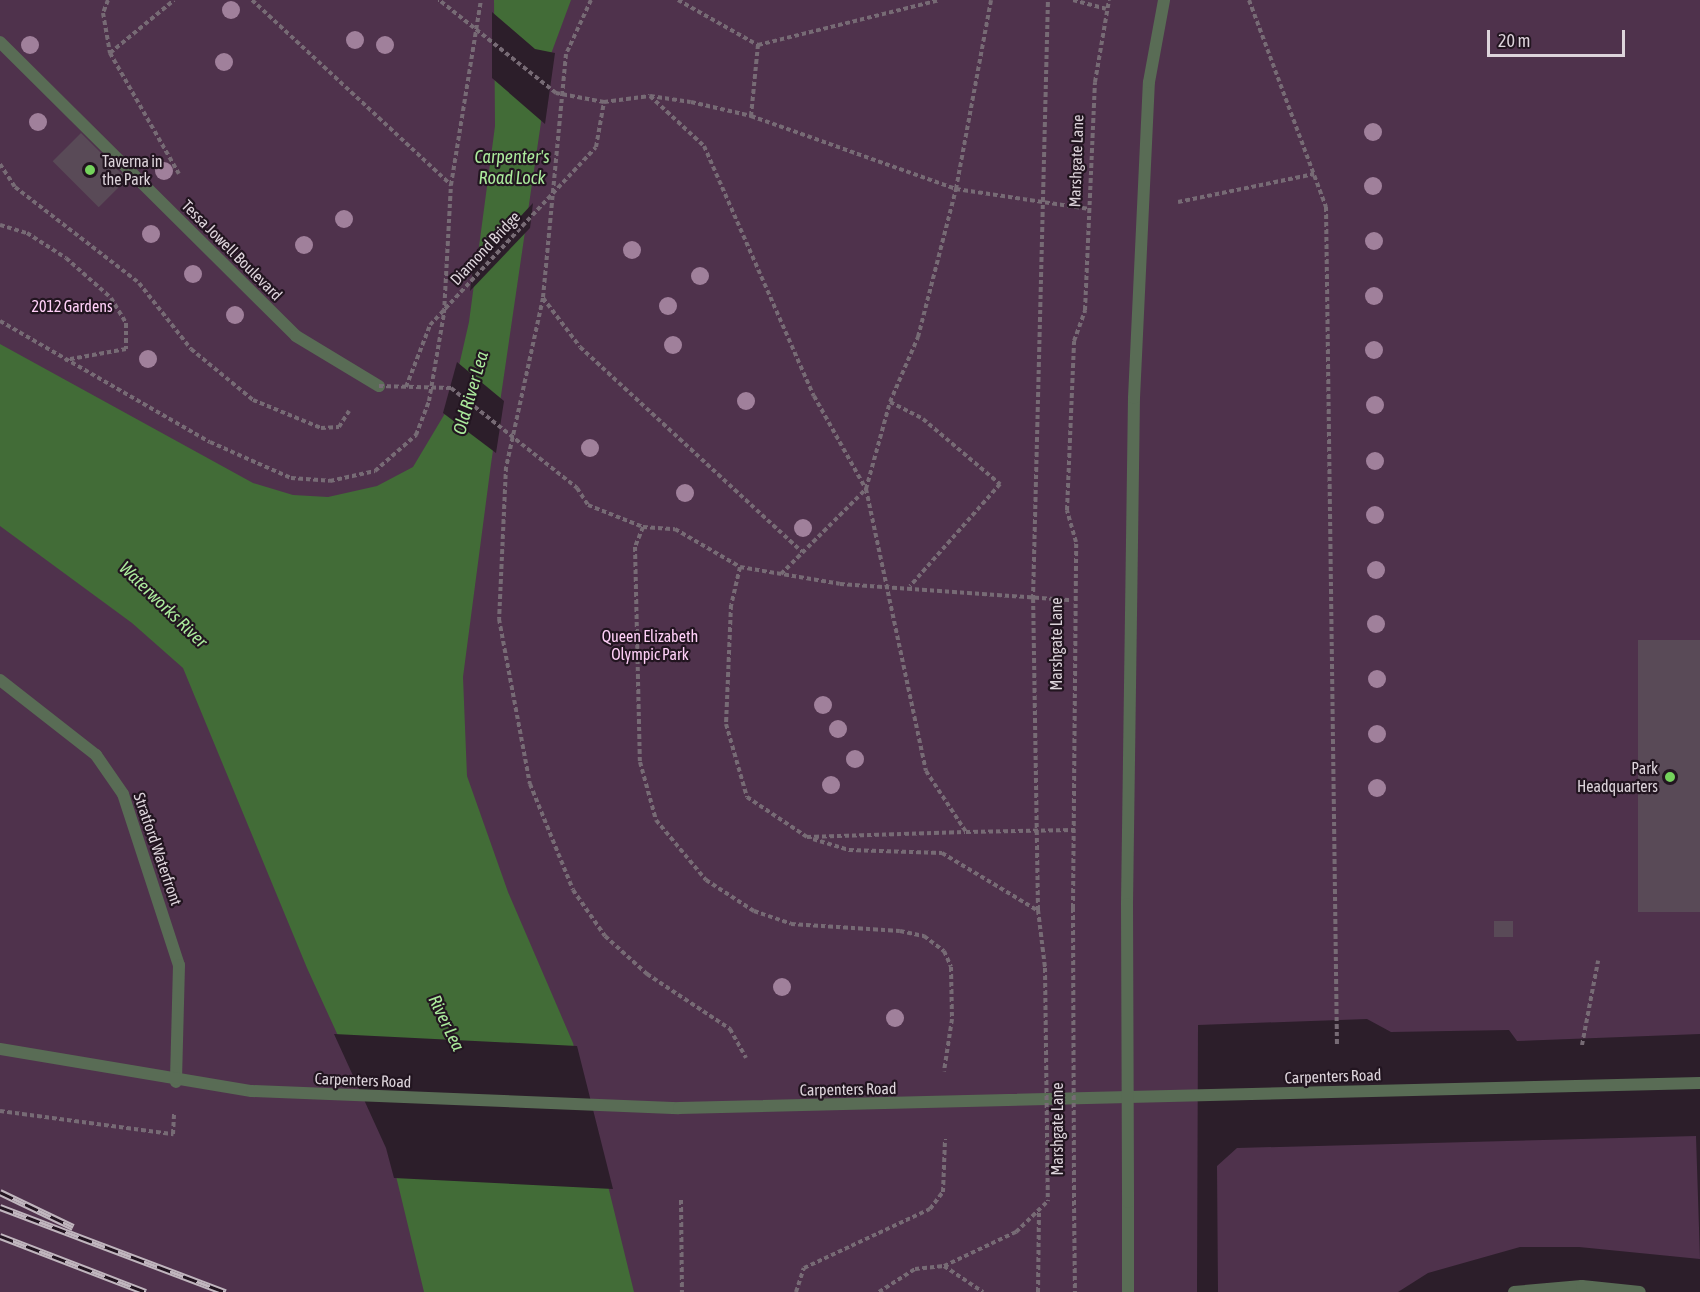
<!DOCTYPE html>
<html>
<head>
<meta charset="utf-8">
<style>
	body { margin:0 }
	#map { position:relative; width:1700px; height:1292px; overflow:hidden; background:#2c1e2a; font-family:"Asap Condensed",sans-serif }
	div>[style] { position:absolute }
	.green>* { inset:0; background:#4f324c }
	.water>* { inset:0; background:#426c37 }
	.pier>* { inset:0; background:#2c1e2a }
	.building>* { inset:0; background:#594a57; transform-origin:0 0 }
	.path>* { height:4px; margin-top:-2px; transform-origin:0; background:repeating-linear-gradient(90deg,#776b75 0 4.5px,transparent 0 7.5px) }
	.service>* { height:12px; margin:-6px; padding:0 6px; transform-origin:6px; border-radius:6px; background:#596c55 }
	.pedestrian>* { height:12px; margin:-6px; padding:0 6px; transform-origin:6px; border-radius:6px; background:#596c55 }
	.minor>* { height:12px; margin:-6px; padding:0 6px; transform-origin:6px; border-radius:6px; background:#596c55 }
	.tertiary>* { height:12px; margin:-6px; padding:0 6px; transform-origin:6px; border-radius:6px; background:#596c55 }
	.rail>* { height:7px; margin-top:-3.5px; transform-origin:0; background:repeating-linear-gradient(90deg,#221520 0 14px,#c0b6be 0 28px); box-sizing:border-box; border-block:2px solid #c0b6be }
	.path-bridge>* { height:4px; margin-top:-2px; transform-origin:0; background:repeating-linear-gradient(90deg,#776b75 0 4.5px,transparent 0 7.5px) }
	.tertiary-bridge>* { height:12px; margin:-6px; padding:0 6px; transform-origin:6px; border-radius:6px; background:#596c55 }
	.trees>* { width:18px; height:18px; margin:-9px; border-radius:50%; background:#a0809b }
	.dots>* { width:16px; height:16px; translate:-50% -50%; box-sizing:border-box; border:3px solid #221520; border-radius:50% }
	span { translate:-50% -50%; white-space:nowrap; text-align:center; line-height:1.15; -webkit-text-stroke:4.5px #221520; paint-order:stroke }
	.poi-label { font-size:16px; color:#ddd4db }
	.left { translate:0 -50%; text-align:left }
	.right { translate:-100% -50%; text-align:right }
	.street-label { font-size:16px; color:#ddd4db }
	.park-label { font-size:16px; color:#ffd0f8 }
	.water-label { font-size:18px; color:#abeb9c; font-style:italic }
	.scale { position:absolute; left:1487px; top:30px; width:138px; height:27px; box-sizing:border-box; border:3px solid #ddd4db; border-top:0; padding-left:8px; font-size:18px; line-height:21px; white-space:nowrap; color:#ddd4db; -webkit-text-stroke:4px #221520; paint-order:stroke }
</style>
</head>
<body>
<div id="map">
	<div class="green">
		<i style="clip-path:polygon(0 0,1700px 0,1700px 1034px,1517px 1041px,1509px 1030px,1391px 1032px,1367px 1019px,1198px 1025px,1197px 1292px,0 1292px)"></i>
		<i style="clip-path:polygon(1696px 1136px,1700px 1259px,1579px 1247px,1520px 1247px,1428px 1273px,1398px 1292px,1218px 1292px,1217px 1166px,1237px 1148px)"></i>
	</div>
	<div class="water">
		<i style="clip-path:polygon(494px 0,571px 0,551px 54px,491px 464px,463px 677px,467px 776px,508px 892px,573px 1043px,634px 1292px,424px 1292px,389px 1147px,307px 968px,183px 668px,132px 623px,0 526px,0 344px,253px 483px,293px 495px,328px 497px,377px 486px,413px 467px,450px 405px,469px 322px,495px 126px)"></i>
	</div>
	<div class="pier">
		<i style="clip-path:polygon(492px 12px,535px 49px,555px 53px,545px 124px,492px 78px)"></i>
		<i style="clip-path:polygon(533px 203px,530px 228px,470px 291px,473px 267px)"></i>
		<i style="clip-path:polygon(457px 362px,504px 401px,496px 453px,443px 413px)"></i>
		<i style="clip-path:polygon(334px 1034px,577px 1046px,613px 1189px,394px 1178px,386px 1148px)"></i>
	</div>
	<div class="building">
		<i style="left:81px;top:133px;width:65px;height:40px;rotate:45deg"></i>
		<i style="left:1700px;top:640px;width:272px;height:62px;rotate:90deg"></i>
		<i style="left:1494px;top:921px;width:19px;height:16px"></i>
	</div>
	<div class="path">
		<i style="left:108px;top:0;width:14px;rotate:111deg"></i>
		<i style="left:103px;top:13px;width:41px;rotate:80.1deg"></i>
		<i style="left:110px;top:53px;width:139px;rotate:60.3deg"></i>
		<i style="left:252px;top:0;width:272px;rotate:42.9deg"></i>
		<i style="left:438px;top:0;width:1px"></i>
		<i style="left:591px;top:0;width:60px;rotate:114.8deg"></i>
		<i style="left:566px;top:54px;width:245px;rotate:95.4deg"></i>
		<i style="left:543px;top:298px;width:173px;rotate:102.3deg"></i>
		<i style="left:506px;top:467px;width:152px;rotate:92.6deg"></i>
		<i style="left:499px;top:619px;width:168px;rotate:79.4deg"></i>
		<i style="left:530px;top:784px;width:114px;rotate:67.9deg"></i>
		<i style="left:573px;top:890px;width:56px;rotate:55.2deg"></i>
		<i style="left:605px;top:936px;width:57px;rotate:42.1deg"></i>
		<i style="left:647px;top:974px;width:100px;rotate:33.5deg"></i>
		<i style="left:730px;top:1029px;width:33px;rotate:61deg"></i>
		<i style="left:678px;top:0;width:92px;rotate:29.4deg"></i>
		<i style="left:1073px;top:0;width:34px;rotate:15deg"></i>
		<i style="left:1249px;top:0;width:221px;rotate:69.6deg"></i>
		<i style="left:1326px;top:207px;width:838px;rotate:89.25deg"></i>
		<i style="left:110px;top:53px;width:83px;rotate:-39.6deg"></i>
		<i style="left:650px;top:96px;width:74px;rotate:42.8deg"></i>
		<i style="left:704px;top:146px;width:273px;rotate:66.3deg"></i>
		<i style="left:814px;top:396px;width:107px;rotate:60.8deg"></i>
		<i style="left:866px;top:489px;width:288px;rotate:78deg"></i>
		<i style="left:926px;top:771px;width:73px;rotate:56.7deg"></i>
		<i style="left:966px;top:832px;width:109px;rotate:-1.1deg"></i>
		<i style="left:604px;top:102px;width:46px;rotate:-7.4deg"></i>
		<i style="left:650px;top:96px;width:41px;rotate:8.3deg"></i>
		<i style="left:691px;top:102px;width:62px;rotate:13.1deg"></i>
		<i style="left:751px;top:116px;width:218px;rotate:19.6deg"></i>
		<i style="left:956px;top:189px;width:135px;rotate:8.5deg"></i>
		<i style="left:751px;top:116px;width:71px;rotate:-84.4deg"></i>
		<i style="left:758px;top:45px;width:187px;rotate:-13.9deg"></i>
		<i style="left:0;top:164px;width:27px;rotate:57deg"></i>
		<i style="left:15px;top:187px;width:157px;rotate:37.7deg"></i>
		<i style="left:139px;top:283px;width:84px;rotate:51.8deg"></i>
		<i style="left:191px;top:349px;width:80px;rotate:39.4deg"></i>
		<i style="left:253px;top:400px;width:74px;rotate:22.4deg"></i>
		<i style="left:321px;top:428px;width:18px;rotate:-3deg"></i>
		<i style="left:339px;top:427px;width:19px;rotate:-58deg"></i>
		<i style="left:1178px;top:202px;width:139px;rotate:-11.6deg"></i>
		<i style="left:0;top:225px;width:28px;rotate:17deg"></i>
		<i style="left:27px;top:233px;width:46px;rotate:32.7deg"></i>
		<i style="left:66px;top:258px;width:60px;rotate:41.6deg"></i>
		<i style="left:111px;top:298px;width:29px;rotate:59deg"></i>
		<i style="left:126px;top:323px;width:26px;rotate:90deg"></i>
		<i style="left:126px;top:349px;width:62px;rotate:169.8deg"></i>
		<i style="left:543px;top:298px;width:61px;rotate:52.9deg"></i>
		<i style="left:580px;top:347px;width:302px;rotate:42.7deg"></i>
		<i style="left:0;top:321px;width:242px;rotate:30deg"></i>
		<i style="left:210px;top:442px;width:89px;rotate:24deg"></i>
		<i style="left:291px;top:478px;width:39px;rotate:4deg"></i>
		<i style="left:330px;top:481px;width:46px;rotate:-12.5deg"></i>
		<i style="left:375px;top:471px;width:55px;rotate:-41.3deg"></i>
		<i style="left:416px;top:435px;width:36px;rotate:-69deg"></i>
		<i style="left:429px;top:401px;width:89px;rotate:-80.3deg"></i>
		<i style="left:444px;top:313px;width:128px;rotate:-86.9deg"></i>
		<i style="left:451px;top:185px;width:187px;rotate:-80.8deg"></i>
		<i style="left:890px;top:402px;width:37px;rotate:27deg"></i>
		<i style="left:923px;top:419px;width:101px;rotate:40.2deg"></i>
		<i style="left:1000px;top:484px;width:136px;rotate:131.4deg"></i>
		<i style="left:577px;top:488px;width:20px;rotate:57deg"></i>
		<i style="left:588px;top:505px;width:59px;rotate:21.8deg"></i>
		<i style="left:643px;top:527px;width:32px;rotate:4deg"></i>
		<i style="left:675px;top:529px;width:75px;rotate:30.3deg"></i>
		<i style="left:740px;top:567px;width:101px;rotate:9.6deg"></i>
		<i style="left:840px;top:584px;width:232px;rotate:4deg"></i>
		<i style="left:643px;top:527px;width:22px;rotate:112deg"></i>
		<i style="left:635px;top:547px;width:215px;rotate:88.7deg"></i>
		<i style="left:640px;top:762px;width:60px;rotate:74.6deg"></i>
		<i style="left:656px;top:820px;width:78px;rotate:50.2deg"></i>
		<i style="left:706px;top:880px;width:57px;rotate:32.9deg"></i>
		<i style="left:754px;top:911px;width:39px;rotate:19deg"></i>
		<i style="left:791px;top:924px;width:109px;rotate:3.7deg"></i>
		<i style="left:900px;top:931px;width:25px;rotate:12deg"></i>
		<i style="left:924px;top:936px;width:25px;rotate:37deg"></i>
		<i style="left:944px;top:951px;width:17px;rotate:66deg"></i>
		<i style="left:951px;top:967px;width:52px;rotate:88.9deg"></i>
		<i style="left:952px;top:1019px;width:53px;rotate:98.7deg"></i>
		<i style="left:740px;top:567px;width:39px;rotate:103deg"></i>
		<i style="left:731px;top:605px;width:119px;rotate:92.4deg"></i>
		<i style="left:726px;top:724px;width:76px;rotate:74deg"></i>
		<i style="left:747px;top:797px;width:72px;rotate:33.7deg"></i>
		<i style="left:807px;top:837px;width:158px;rotate:-1.8deg"></i>
		<i style="left:781px;top:574px;width:120px;rotate:-45deg"></i>
		<i style="left:866px;top:489px;width:90px;rotate:-74.6deg"></i>
		<i style="left:890px;top:402px;width:71px;rotate:-66.7deg"></i>
		<i style="left:918px;top:337px;width:153px;rotate:-75.6deg"></i>
		<i style="left:956px;top:189px;width:192px;rotate:-79.5deg"></i>
		<i style="left:813px;top:839px;width:38px;rotate:17deg"></i>
		<i style="left:849px;top:850px;width:93px;rotate:1.8deg"></i>
		<i style="left:942px;top:853px;width:111px;rotate:31deg"></i>
		<i style="left:1073px;top:908px;width:366px;rotate:-89.5deg"></i>
		<i style="left:1076px;top:542px;width:33px;rotate:-106deg"></i>
		<i style="left:1067px;top:510px;width:169px;rotate:-87.6deg"></i>
		<i style="left:1074px;top:341px;width:33px;rotate:-70deg"></i>
		<i style="left:1085px;top:310px;width:228px;rotate:-87.5deg"></i>
		<i style="left:1095px;top:82px;width:83px;rotate:-80.3deg"></i>
		<i style="left:1038px;top:910px;width:311px;rotate:-90.9deg"></i>
		<i style="left:1033px;top:599px;width:599px;rotate:-88.57deg"></i>
		<i style="left:1582px;top:1045px;width:86px;rotate:-79.2deg"></i>
		<i style="left:0;top:1111px;width:175px;rotate:7.6deg"></i>
		<i style="left:173px;top:1134px;width:22px;rotate:-87deg"></i>
		<i style="left:681px;top:1200px;width:92px;rotate:89.4deg"></i>
		<i style="left:1074px;top:1201px;width:91px;rotate:89.4deg"></i>
		<i style="left:944px;top:1266px;width:80px;rotate:-25.3deg"></i>
		<i style="left:1016px;top:1232px;width:45px;rotate:-44.1deg"></i>
		<i style="left:796px;top:1292px;width:25px;rotate:-72deg"></i>
		<i style="left:804px;top:1268px;width:139px;rotate:-25.1deg"></i>
		<i style="left:930px;top:1209px;width:21px;rotate:-53deg"></i>
		<i style="left:943px;top:1192px;width:53px;rotate:-87.8deg"></i>
		<i style="left:879px;top:1292px;width:43px;rotate:-32.6deg"></i>
		<i style="left:915px;top:1269px;width:29px;rotate:-6deg"></i>
		<i style="left:944px;top:1266px;width:47px;rotate:33.7deg"></i>
		<i style="left:1038px;top:1292px;width:80px;rotate:-89.3deg"></i>
	</div>
	<div class="service">
		<i style="left:0;top:680px;width:122px;rotate:38deg"></i>
		<i style="left:96px;top:755px;width:47px;rotate:55.3deg"></i>
		<i style="left:123px;top:794px;width:180px;rotate:71.9deg"></i>
		<i style="left:179px;top:965px;width:117px;rotate:91.5deg"></i>
	</div>
	<div class="pedestrian">
		<i style="left:0;top:42px;width:417px;rotate:44.8deg"></i>
		<i style="left:296px;top:336px;width:97px;rotate:31.1deg"></i>
		<i style="left:1514px;top:1292px;width:68px;rotate:-5deg"></i>
		<i style="left:1582px;top:1286px;width:58px;rotate:5.9deg"></i>
	</div>
	<div class="minor">
		<i style="left:0;top:1049px;width:255px;rotate:9.5deg"></i>
		<i style="left:252px;top:1091px;width:427px;rotate:2.3deg"></i>
		<i style="left:679px;top:1108px;width:1021px;rotate:-1.4deg"></i>
	</div>
	<div class="tertiary">
		<i style="left:1127px;top:904px;width:506px;rotate:-89.21deg"></i>
		<i style="left:1134px;top:398px;width:316px;rotate:-87.3deg"></i>
		<i style="left:1149px;top:82px;width:83px;rotate:-79.6deg"></i>
		<i style="left:1128px;top:1292px;width:90px;rotate:-90deg"></i>
	</div>
	<div class="rail">
		<i style="left:0;top:1192px;width:81px;rotate:25.6deg"></i>
		<i style="left:0;top:1207px;width:241px;rotate:20.7deg"></i>
		<i style="left:0;top:1236px;width:156px;rotate:21deg"></i>
	</div>
	<div class="path-bridge">
		<i style="left:379px;top:386px;width:72px;rotate:1.6deg"></i>
		<i style="left:451px;top:388px;width:161px;rotate:38.4deg"></i>
		<i style="left:406px;top:387px;width:66px;rotate:-68.8deg"></i>
		<i style="left:430px;top:325px;width:243px;rotate:-47deg"></i>
		<i style="left:596px;top:147px;width:46px;rotate:-79.9deg"></i>
		<i style="left:604px;top:102px;width:49px;rotate:-169.4deg"></i>
		<i style="left:556px;top:93px;width:149px;rotate:-141.5deg"></i>
		<i style="left:1073px;top:908px;width:293px;rotate:89.8deg"></i>
		<i style="left:1038px;top:910px;width:58px;rotate:83.1deg"></i>
		<i style="left:1045px;top:968px;width:233px;rotate:89.3deg"></i>
	</div>
	<div class="tertiary-bridge">
		<i style="left:1127px;top:904px;width:298px;rotate:89.8deg"></i>
	</div>
	<div class="trees">
		<i style="left:231px;top:10px"></i>
		<i style="left:355px;top:40px"></i>
		<i style="left:30px;top:45px"></i>
		<i style="left:385px;top:45px"></i>
		<i style="left:224px;top:62px"></i>
		<i style="left:38px;top:122px"></i>
		<i style="left:1373px;top:132px"></i>
		<i style="left:164px;top:171px"></i>
		<i style="left:1373px;top:186px"></i>
		<i style="left:344px;top:219px"></i>
		<i style="left:151px;top:234px"></i>
		<i style="left:1374px;top:241px"></i>
		<i style="left:304px;top:245px"></i>
		<i style="left:632px;top:250px"></i>
		<i style="left:193px;top:274px"></i>
		<i style="left:700px;top:276px"></i>
		<i style="left:1374px;top:296px"></i>
		<i style="left:668px;top:306px"></i>
		<i style="left:235px;top:315px"></i>
		<i style="left:673px;top:345px"></i>
		<i style="left:1374px;top:350px"></i>
		<i style="left:148px;top:359px"></i>
		<i style="left:746px;top:401px"></i>
		<i style="left:1375px;top:405px"></i>
		<i style="left:590px;top:448px"></i>
		<i style="left:1375px;top:461px"></i>
		<i style="left:685px;top:493px"></i>
		<i style="left:1375px;top:515px"></i>
		<i style="left:803px;top:528px"></i>
		<i style="left:1376px;top:570px"></i>
		<i style="left:1376px;top:624px"></i>
		<i style="left:1377px;top:679px"></i>
		<i style="left:823px;top:705px"></i>
		<i style="left:838px;top:729px"></i>
		<i style="left:1377px;top:734px"></i>
		<i style="left:855px;top:759px"></i>
		<i style="left:831px;top:785px"></i>
		<i style="left:1377px;top:788px"></i>
		<i style="left:782px;top:987px"></i>
		<i style="left:895px;top:1018px"></i>
	</div>
	<div class="dots">
		<i style="left:90px;top:170px;background:#74d25c"></i>
		<i style="left:1670px;top:777px;background:#74d25c"></i>
	</div>
	<div class="poi-label">
		<span class="left" style="left:102px;top:170px">Taverna in<br>the Park</span>
		<span class="right" style="left:1658px;top:777px">Park<br>Headquarters</span>
	</div>
	<div class="street-label">
		<span style="left:1076px;top:161px;rotate:-88deg">Marshgate Lane</span>
		<span style="left:485px;top:248px;rotate:-47deg">Diamond Bridge</span>
		<span style="left:232px;top:250px;rotate:45deg">Tessa Jowell Boulevard</span>
		<span style="left:1056px;top:644px;rotate:-90deg">Marshgate Lane</span>
		<span style="left:158px;top:849px;rotate:71deg">Stratford Waterfront</span>
		<span style="left:1333px;top:1076px;rotate:-2deg">Carpenters Road</span>
		<span style="left:363px;top:1080px;rotate:2deg">Carpenters Road</span>
		<span style="left:848px;top:1089px;rotate:-1deg">Carpenters Road</span>
		<span style="left:1057px;top:1129px;rotate:-90deg">Marshgate Lane</span>
	</div>
	<div class="park-label">
		<span style="left:72px;top:306px">2012 Gardens</span>
		<span style="left:650px;top:645px">Queen Elizabeth<br>Olympic Park</span>
	</div>
	<div class="water-label">
		<span style="left:512px;top:168px">Carpenter's<br>Road Lock</span>
		<span style="left:471px;top:393px;rotate:-74deg">Old River Lea</span>
		<span style="left:163px;top:605px;rotate:44deg">Waterworks River</span>
		<span style="left:446px;top:1023px;rotate:64deg">River Lea</span>
	</div>
	<div class="scale">20 m</div>
</div>
</body>
</html>
